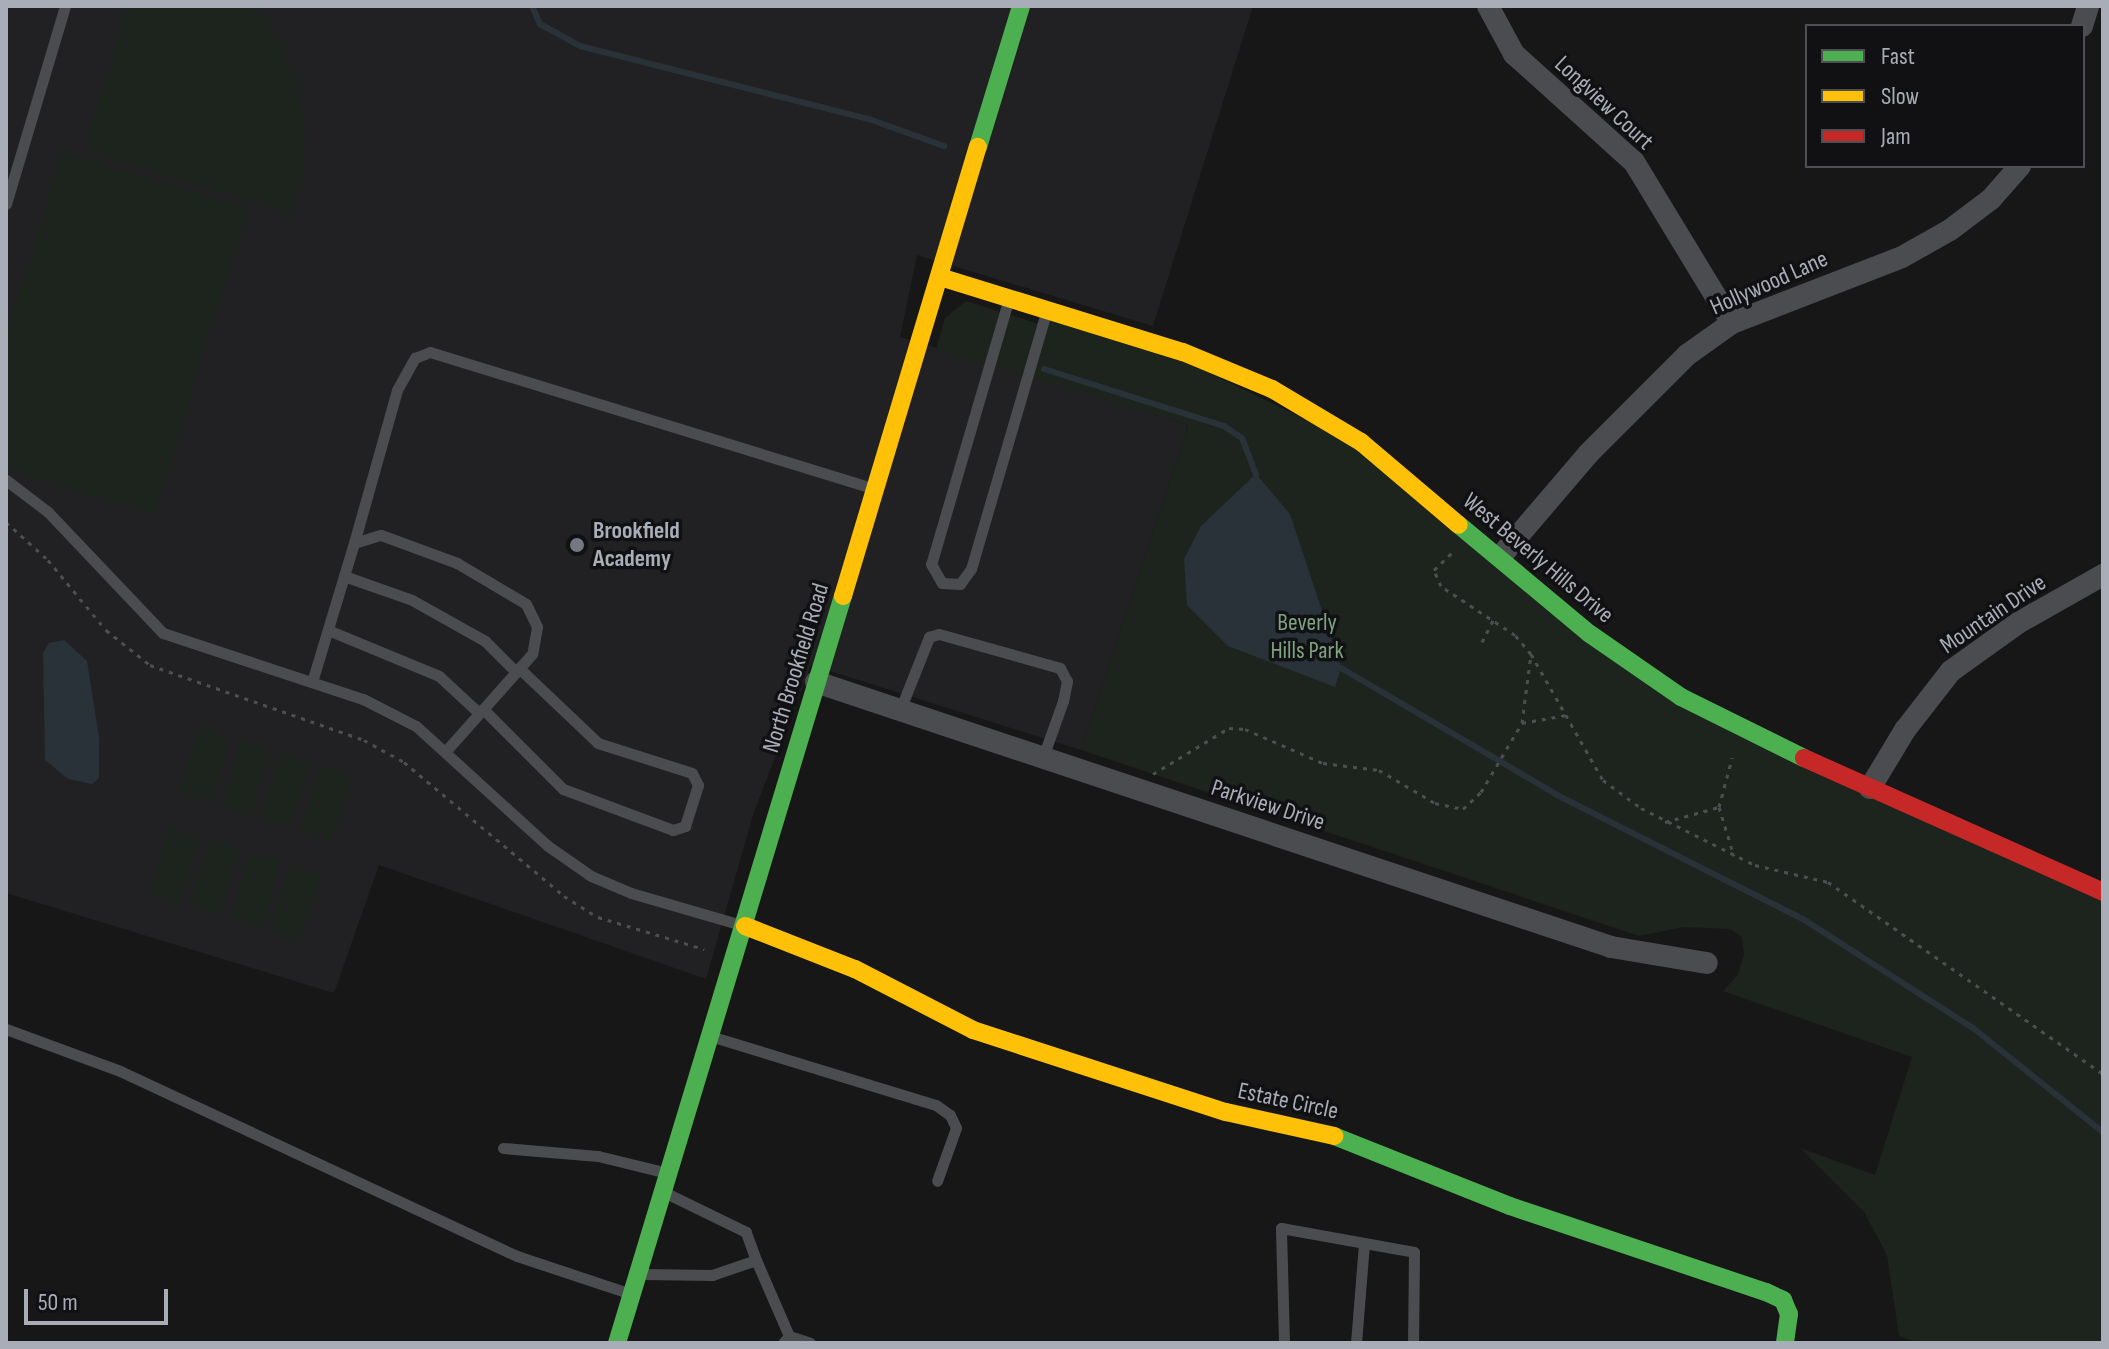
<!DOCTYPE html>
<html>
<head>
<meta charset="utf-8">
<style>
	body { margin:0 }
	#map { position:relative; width:2109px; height:1349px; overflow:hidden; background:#171717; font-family:"Sofia Sans Condensed",sans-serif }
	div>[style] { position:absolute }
	.built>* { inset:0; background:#212123 }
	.green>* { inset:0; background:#1d241e; transform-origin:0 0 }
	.water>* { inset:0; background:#2a3239 }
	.stream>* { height:6px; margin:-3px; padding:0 3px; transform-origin:3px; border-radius:3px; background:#2a3239 }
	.path>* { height:3px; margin-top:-1.5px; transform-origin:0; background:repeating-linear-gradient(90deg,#4d4e52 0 4px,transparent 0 10px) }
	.lane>* { height:11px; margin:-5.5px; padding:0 5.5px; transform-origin:5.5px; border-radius:5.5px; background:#4b4c50 }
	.street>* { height:22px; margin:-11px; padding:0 11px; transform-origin:11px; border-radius:11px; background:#4b4c50 }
	.fast>* { height:18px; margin:-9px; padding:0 9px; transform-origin:9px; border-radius:9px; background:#4caf50 }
	.slow>* { height:18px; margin:-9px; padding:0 9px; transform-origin:9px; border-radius:9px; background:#ffc107 }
	.jam>* { height:18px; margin:-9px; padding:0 9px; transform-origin:9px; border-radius:9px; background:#c62828 }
	.dots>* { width:22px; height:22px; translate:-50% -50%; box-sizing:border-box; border:4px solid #111113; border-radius:50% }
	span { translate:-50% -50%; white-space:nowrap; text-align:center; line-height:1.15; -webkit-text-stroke:7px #111113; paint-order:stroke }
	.street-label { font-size:24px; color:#a8adb8 }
	.poi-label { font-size:24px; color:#a8adb8; font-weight:700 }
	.left { translate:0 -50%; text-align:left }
	.park-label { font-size:24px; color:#7fa381 }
	.frame { position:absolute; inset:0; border:8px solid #a8adb8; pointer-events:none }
	.legend { position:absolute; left:1805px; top:24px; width:280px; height:144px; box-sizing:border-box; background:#111113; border:2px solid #4d4f55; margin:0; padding:10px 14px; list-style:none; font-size:24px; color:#a8adb8 }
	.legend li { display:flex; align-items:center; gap:16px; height:40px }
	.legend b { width:40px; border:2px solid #4d4f55 }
	.scale { position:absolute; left:24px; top:1289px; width:144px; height:36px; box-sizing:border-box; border:4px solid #a8adb8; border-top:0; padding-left:10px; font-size:24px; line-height:28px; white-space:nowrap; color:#a8adb8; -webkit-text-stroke:6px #111113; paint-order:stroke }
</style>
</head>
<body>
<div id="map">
	<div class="built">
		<i style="clip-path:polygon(6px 6px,1253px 6px,1153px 326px,917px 255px,900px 337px,1188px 425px,1081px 750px,811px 665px,754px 812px,706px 979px,379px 865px,334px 993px,6px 893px)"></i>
	</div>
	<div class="green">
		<i style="clip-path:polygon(127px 6px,254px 6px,281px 45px,296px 79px,305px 129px,304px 168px,291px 213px,94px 154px,87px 140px)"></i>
		<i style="clip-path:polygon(62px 151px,248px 208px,154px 515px,6px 469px,6px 335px)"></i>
		<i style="clip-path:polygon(966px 301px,1045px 326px,1055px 318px,1189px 363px,1342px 437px,1584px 640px,2103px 900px,2103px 1343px,1919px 1343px,1899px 1336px,1887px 1255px,1864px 1212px,1800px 1148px,1875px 1175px,1912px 1057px,1723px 991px,1737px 976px,1744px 955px,1742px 937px,1730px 929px,1684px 927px,1639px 936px,1081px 750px,1188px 425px,936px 349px,945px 318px)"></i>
		<i style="left:200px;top:727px;width:33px;height:69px;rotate:18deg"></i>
		<i style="left:240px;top:740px;width:32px;height:69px;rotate:16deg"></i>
		<i style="left:281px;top:752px;width:32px;height:69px;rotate:18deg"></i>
		<i style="left:321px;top:765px;width:33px;height:69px;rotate:18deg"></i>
		<i style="left:169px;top:828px;width:33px;height:69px;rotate:18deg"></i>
		<i style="left:210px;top:840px;width:32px;height:69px;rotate:18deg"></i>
		<i style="left:250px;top:853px;width:32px;height:69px;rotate:16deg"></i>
		<i style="left:290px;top:865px;width:33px;height:69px;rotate:18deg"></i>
	</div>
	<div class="water">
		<i style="clip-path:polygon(1256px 474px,1290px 514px,1341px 668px,1335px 687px,1228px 646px,1187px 605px,1184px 559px,1201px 526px)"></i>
		<i style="clip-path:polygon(64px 640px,87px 661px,99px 737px,99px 778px,92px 784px,68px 779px,45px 760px,43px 653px,49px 643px)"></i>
	</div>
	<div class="stream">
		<i style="left:532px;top:6px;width:20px;rotate:66deg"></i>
		<i style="left:540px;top:24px;width:46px;rotate:28.8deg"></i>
		<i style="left:580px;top:46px;width:298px;rotate:14.2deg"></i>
		<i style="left:869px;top:119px;width:80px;rotate:19.8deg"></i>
		<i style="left:1044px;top:369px;width:189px;rotate:17.6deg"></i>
		<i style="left:1224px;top:426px;width:22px;rotate:34deg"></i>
		<i style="left:1242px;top:438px;width:39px;rotate:69deg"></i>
		<i style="left:1341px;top:668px;width:257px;rotate:30.4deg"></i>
		<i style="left:1563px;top:798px;width:269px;rotate:26.8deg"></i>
		<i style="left:1803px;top:919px;width:202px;rotate:32.7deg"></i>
		<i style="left:1973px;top:1028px;width:166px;rotate:38.7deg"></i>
	</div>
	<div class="path">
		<i style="left:6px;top:522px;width:57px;rotate:42.1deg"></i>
		<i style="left:48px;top:560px;width:91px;rotate:50.4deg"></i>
		<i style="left:106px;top:630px;width:56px;rotate:38.5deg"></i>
		<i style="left:150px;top:665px;width:227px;rotate:19.3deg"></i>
		<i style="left:364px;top:740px;width:46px;rotate:28.8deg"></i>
		<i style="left:404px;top:762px;width:209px;rotate:39.9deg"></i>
		<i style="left:564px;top:896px;width:40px;rotate:32deg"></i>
		<i style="left:598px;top:917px;width:111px;rotate:16.8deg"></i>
		<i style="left:1482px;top:642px;width:25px;rotate:-63deg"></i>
		<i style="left:1531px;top:654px;width:145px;rotate:60.3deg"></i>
		<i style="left:1603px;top:780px;width:47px;rotate:36.4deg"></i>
		<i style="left:1641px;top:808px;width:127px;rotate:26.6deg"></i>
		<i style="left:1755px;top:865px;width:75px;rotate:13.1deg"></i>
		<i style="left:1828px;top:882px;width:335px;rotate:34.9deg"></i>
		<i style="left:1522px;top:723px;width:45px;rotate:-10.3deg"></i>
		<i style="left:1153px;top:774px;width:89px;rotate:-31.2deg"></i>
		<i style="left:1229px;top:728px;width:16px;rotate:4deg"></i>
		<i style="left:1245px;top:729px;width:85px;rotate:23.6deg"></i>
		<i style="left:1323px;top:763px;width:56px;rotate:7.1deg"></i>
		<i style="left:1379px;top:770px;width:65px;rotate:30.5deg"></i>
		<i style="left:1435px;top:803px;width:29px;rotate:12deg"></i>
		<i style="left:1463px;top:809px;width:25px;rotate:-43deg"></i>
		<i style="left:1481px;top:792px;width:80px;rotate:-59.3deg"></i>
		<i style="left:1522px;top:723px;width:70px;rotate:-82.6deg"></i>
		<i style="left:1531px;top:654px;width:25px;rotate:-130deg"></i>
		<i style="left:1515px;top:635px;width:89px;rotate:-146.5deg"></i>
		<i style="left:1441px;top:586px;width:17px;rotate:-114deg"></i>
		<i style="left:1434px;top:570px;width:28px;rotate:-44deg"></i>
		<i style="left:1719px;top:807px;width:51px;rotate:-75.1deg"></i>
		<i style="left:1665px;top:822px;width:56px;rotate:-15.5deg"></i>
		<i style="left:1719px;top:807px;width:51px;rotate:73deg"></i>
	</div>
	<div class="lane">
		<i style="left:6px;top:204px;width:207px;rotate:-73.4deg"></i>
		<i style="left:1009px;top:298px;width:277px;rotate:106.3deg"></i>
		<i style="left:931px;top:564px;width:22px;rotate:60deg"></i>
		<i style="left:942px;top:583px;width:18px;rotate:3deg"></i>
		<i style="left:960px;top:584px;width:19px;rotate:-54deg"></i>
		<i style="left:971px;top:569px;width:268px;rotate:-73.7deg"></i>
		<i style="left:6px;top:480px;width:53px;rotate:37.3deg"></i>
		<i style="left:48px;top:512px;width:167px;rotate:46.5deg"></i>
		<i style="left:163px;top:633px;width:211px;rotate:18.3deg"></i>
		<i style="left:363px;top:699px;width:59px;rotate:27deg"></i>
		<i style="left:416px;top:726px;width:178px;rotate:42.3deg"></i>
		<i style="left:548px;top:846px;width:52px;rotate:34.9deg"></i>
		<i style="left:591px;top:876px;width:43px;rotate:23deg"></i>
		<i style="left:631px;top:893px;width:115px;rotate:16.2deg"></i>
		<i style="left:354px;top:543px;width:159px;rotate:-74.3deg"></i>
		<i style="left:397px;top:390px;width:37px;rotate:-61deg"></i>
		<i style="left:415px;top:358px;width:16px;rotate:-22deg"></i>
		<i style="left:430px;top:352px;width:465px;rotate:17.1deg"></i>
		<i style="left:344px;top:576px;width:72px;rotate:19.4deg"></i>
		<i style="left:412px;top:600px;width:84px;rotate:29.3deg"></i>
		<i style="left:485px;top:641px;width:44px;rotate:45deg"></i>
		<i style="left:328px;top:630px;width:120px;rotate:22.5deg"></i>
		<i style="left:439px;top:676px;width:54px;rotate:42.8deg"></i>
		<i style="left:312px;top:682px;width:145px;rotate:-73.2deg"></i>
		<i style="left:354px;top:543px;width:28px;rotate:-17deg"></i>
		<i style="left:381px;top:535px;width:81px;rotate:20.2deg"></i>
		<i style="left:457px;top:563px;width:80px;rotate:30.7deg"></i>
		<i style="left:526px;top:604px;width:25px;rotate:64deg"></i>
		<i style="left:537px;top:627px;width:27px;rotate:100deg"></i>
		<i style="left:532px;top:654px;width:131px;rotate:131.6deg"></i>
		<i style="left:483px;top:709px;width:113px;rotate:45deg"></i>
		<i style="left:563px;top:789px;width:117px;rotate:20.4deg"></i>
		<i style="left:673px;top:830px;width:13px;rotate:-18deg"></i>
		<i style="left:685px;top:826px;width:43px;rotate:-72.4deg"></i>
		<i style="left:698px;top:785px;width:13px;rotate:-117deg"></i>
		<i style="left:692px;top:773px;width:99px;rotate:-162.3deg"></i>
		<i style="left:598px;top:743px;width:109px;rotate:-136.5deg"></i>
		<i style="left:900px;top:710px;width:79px;rotate:-68.3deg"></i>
		<i style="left:929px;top:637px;width:10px;rotate:-17deg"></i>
		<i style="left:939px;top:634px;width:126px;rotate:15.7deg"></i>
		<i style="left:1060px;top:668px;width:15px;rotate:62deg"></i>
		<i style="left:1067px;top:681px;width:20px;rotate:101deg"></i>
		<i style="left:1063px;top:701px;width:59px;rotate:109.7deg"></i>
		<i style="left:6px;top:1029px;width:121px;rotate:20.2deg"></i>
		<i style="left:120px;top:1071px;width:438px;rotate:25deg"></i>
		<i style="left:517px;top:1256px;width:120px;rotate:18.4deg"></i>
		<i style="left:710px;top:1036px;width:236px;rotate:17deg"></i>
		<i style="left:936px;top:1105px;width:17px;rotate:36deg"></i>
		<i style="left:950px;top:1115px;width:14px;rotate:65deg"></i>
		<i style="left:956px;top:1128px;width:56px;rotate:109.7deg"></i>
		<i style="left:503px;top:1148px;width:95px;rotate:4.8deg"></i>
		<i style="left:598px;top:1156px;width:71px;rotate:13.8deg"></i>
		<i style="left:756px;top:1260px;width:83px;rotate:66.5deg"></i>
		<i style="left:789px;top:1336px;width:9px;rotate:131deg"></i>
		<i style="left:642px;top:1274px;width:70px;rotate:0.8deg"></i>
		<i style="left:712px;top:1275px;width:46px;rotate:-18.8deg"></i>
		<i style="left:756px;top:1260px;width:30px;rotate:-110deg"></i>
		<i style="left:746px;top:1232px;width:89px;rotate:-154deg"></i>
		<i style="left:789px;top:1336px;width:22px;rotate:18deg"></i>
		<i style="left:1284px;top:1343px;width:115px;rotate:-91.5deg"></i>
		<i style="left:1281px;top:1228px;width:135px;rotate:10.2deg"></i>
		<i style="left:1414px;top:1252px;width:91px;rotate:90.6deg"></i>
		<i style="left:1356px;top:1343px;width:100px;rotate:-85.4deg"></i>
	</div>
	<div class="street">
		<i style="left:1488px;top:6px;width:55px;rotate:61.6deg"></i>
		<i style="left:1514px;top:54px;width:161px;rotate:42deg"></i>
		<i style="left:1634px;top:162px;width:188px;rotate:58.7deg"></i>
		<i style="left:2082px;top:26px;width:21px;rotate:-73deg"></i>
		<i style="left:1501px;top:556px;width:135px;rotate:-49.5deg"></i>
		<i style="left:1589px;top:453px;width:139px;rotate:-45deg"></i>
		<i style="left:1687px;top:355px;width:55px;rotate:-35.4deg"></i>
		<i style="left:1732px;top:323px;width:182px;rotate:-21.2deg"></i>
		<i style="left:1902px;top:257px;width:55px;rotate:-29.4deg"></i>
		<i style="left:1950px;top:230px;width:51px;rotate:-37.1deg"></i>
		<i style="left:1991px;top:199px;width:44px;rotate:-48.7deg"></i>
		<i style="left:816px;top:682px;width:838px;rotate:18.43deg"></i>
		<i style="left:1611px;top:947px;width:97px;rotate:9.5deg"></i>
		<i style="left:1870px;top:788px;width:68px;rotate:-58.9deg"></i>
		<i style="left:1905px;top:730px;width:75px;rotate:-52.1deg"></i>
		<i style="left:1951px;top:671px;width:82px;rotate:-35.6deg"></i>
		<i style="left:2018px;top:623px;width:98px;rotate:-29.5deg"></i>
	</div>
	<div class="fast">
		<i style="left:978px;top:147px;width:147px;rotate:-73deg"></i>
		<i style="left:1459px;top:525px;width:170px;rotate:39.8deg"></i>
		<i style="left:1590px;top:634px;width:111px;rotate:34.7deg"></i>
		<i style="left:1681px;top:697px;width:137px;rotate:26.4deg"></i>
		<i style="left:1334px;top:1136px;width:189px;rotate:21.7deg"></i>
		<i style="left:1510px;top:1206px;width:270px;rotate:18.6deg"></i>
		<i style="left:1766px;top:1292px;width:19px;rotate:25deg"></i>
		<i style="left:1783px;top:1300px;width:15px;rotate:67deg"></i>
		<i style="left:1789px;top:1314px;width:29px;rotate:98deg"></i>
		<i style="left:617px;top:1343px;width:780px;rotate:-73.17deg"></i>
	</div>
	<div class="slow">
		<i style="left:940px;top:277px;width:254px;rotate:17.2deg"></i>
		<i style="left:1183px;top:352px;width:96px;rotate:22.6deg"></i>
		<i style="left:1272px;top:389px;width:104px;rotate:30.8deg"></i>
		<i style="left:1361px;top:442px;width:128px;rotate:40.3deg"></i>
		<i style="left:843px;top:596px;width:469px;rotate:-73.3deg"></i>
		<i style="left:745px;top:926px;width:118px;rotate:21.4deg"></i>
		<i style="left:855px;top:969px;width:133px;rotate:27.3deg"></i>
		<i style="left:973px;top:1030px;width:266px;rotate:18deg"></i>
		<i style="left:1226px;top:1112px;width:111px;rotate:12.5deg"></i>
	</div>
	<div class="jam">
		<i style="left:1804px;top:758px;width:328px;rotate:24.1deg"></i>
	</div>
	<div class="dots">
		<i style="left:577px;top:545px;background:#757880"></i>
	</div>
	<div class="street-label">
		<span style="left:1604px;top:103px;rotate:43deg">Longview Court</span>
		<span style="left:1769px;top:283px;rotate:-24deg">Hollywood Lane</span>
		<span style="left:1538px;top:558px;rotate:40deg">West Beverly Hills Drive</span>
		<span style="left:1993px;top:614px;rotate:-34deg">Mountain Drive</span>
		<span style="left:796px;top:668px;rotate:-73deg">North Brookfield Road</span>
		<span style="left:1268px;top:805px;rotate:18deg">Parkview Drive</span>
		<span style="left:1288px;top:1101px;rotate:12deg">Estate Circle</span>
	</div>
	<div class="poi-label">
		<span class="left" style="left:593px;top:545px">Brookfield<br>Academy</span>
	</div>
	<div class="park-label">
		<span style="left:1307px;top:637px">Beverly<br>Hills Park</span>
	</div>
	<div class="frame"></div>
	<ul class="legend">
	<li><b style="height:10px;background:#4caf50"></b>Fast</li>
	<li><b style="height:10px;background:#ffc107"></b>Slow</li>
	<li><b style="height:10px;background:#c62828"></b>Jam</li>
	</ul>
	<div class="scale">50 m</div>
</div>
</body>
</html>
